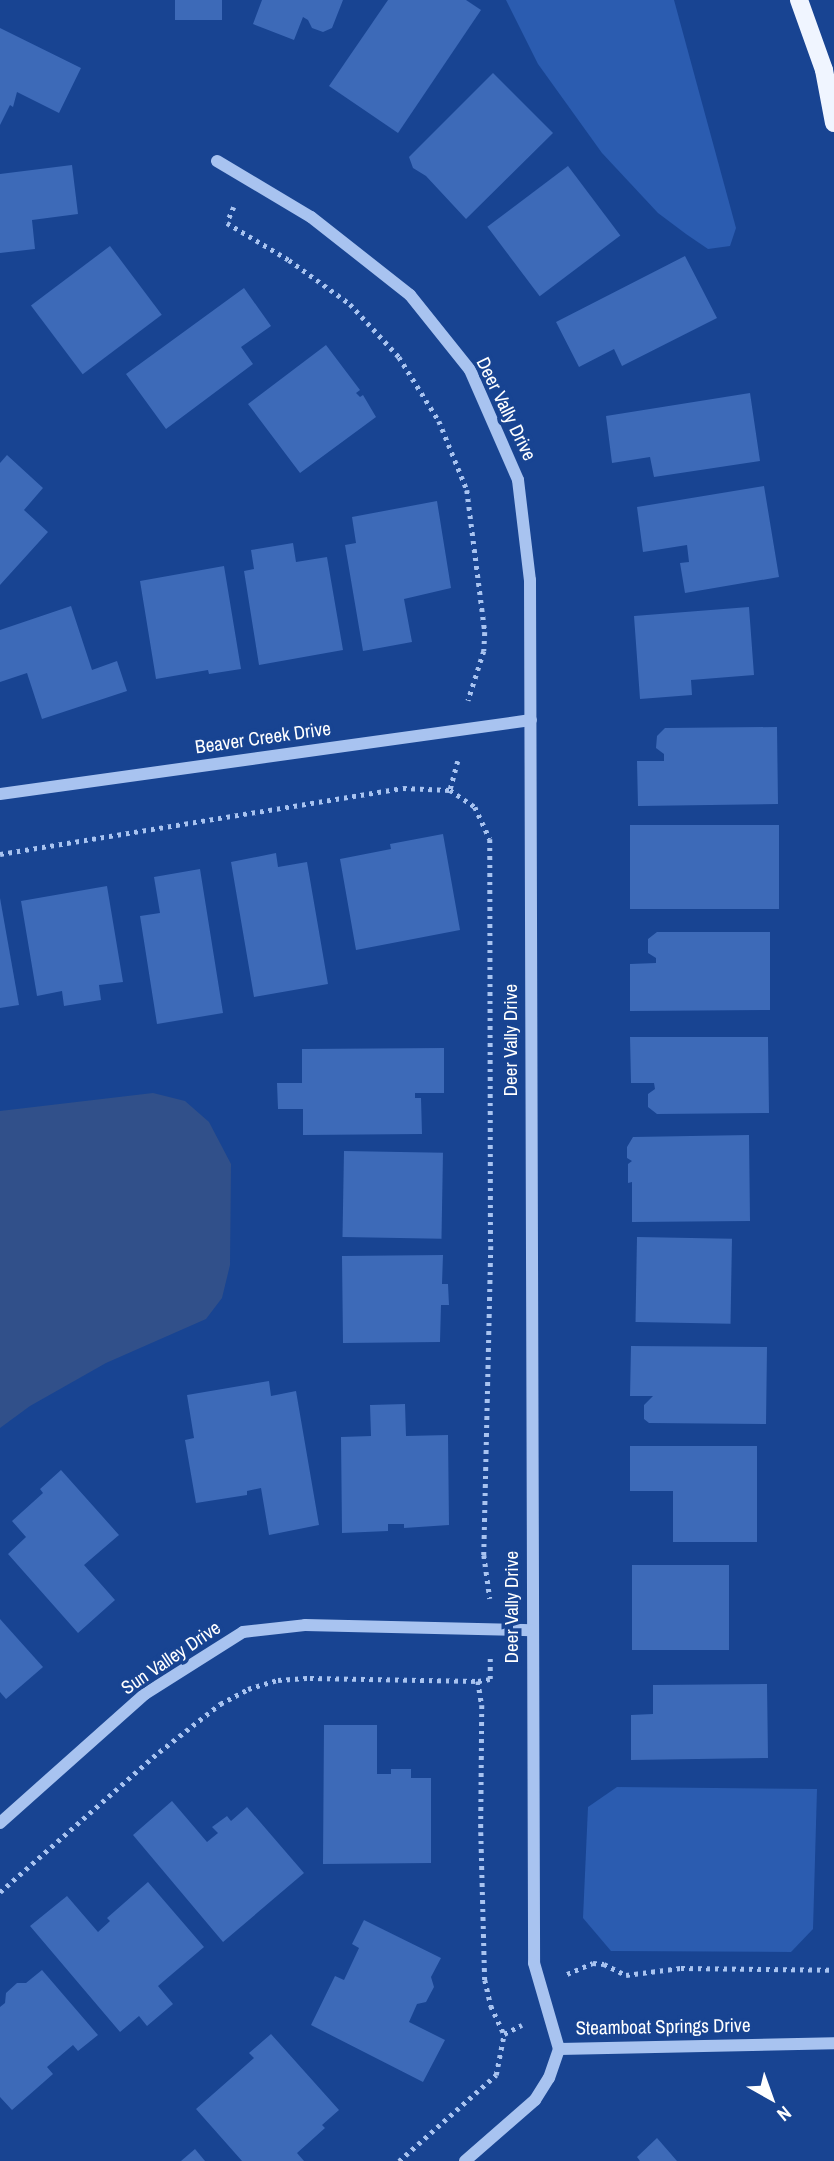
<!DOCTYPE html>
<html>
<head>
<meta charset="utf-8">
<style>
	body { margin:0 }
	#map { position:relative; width:834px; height:2161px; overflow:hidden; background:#184492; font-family:"Archivo Narrow",sans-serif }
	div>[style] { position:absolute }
	.green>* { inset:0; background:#2b5cb0 }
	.water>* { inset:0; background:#31508a }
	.building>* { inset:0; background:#3d6ab8; transform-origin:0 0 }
	.path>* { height:4.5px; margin-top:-2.25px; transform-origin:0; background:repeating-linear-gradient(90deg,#a8c3f0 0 3.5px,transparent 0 8.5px) }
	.minor>* { height:12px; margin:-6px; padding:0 6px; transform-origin:6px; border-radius:6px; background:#a8c3f0 }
	.major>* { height:18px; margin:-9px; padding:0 9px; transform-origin:9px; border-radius:9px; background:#f0f5ff }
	span { translate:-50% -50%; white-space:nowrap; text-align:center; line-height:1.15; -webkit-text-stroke:7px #184492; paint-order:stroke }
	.street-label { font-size:19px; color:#fff }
	.north { position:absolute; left:736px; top:2063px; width:70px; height:70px; -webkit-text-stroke:5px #184492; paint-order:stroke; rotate:140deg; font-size:19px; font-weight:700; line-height:28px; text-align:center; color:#fff }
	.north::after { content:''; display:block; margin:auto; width:24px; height:32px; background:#fff; clip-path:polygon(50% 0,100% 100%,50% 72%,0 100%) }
</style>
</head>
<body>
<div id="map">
	<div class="green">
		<i style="clip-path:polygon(506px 0,674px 0,736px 228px,730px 246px,708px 249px,686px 234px,658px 213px,602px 153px,538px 64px)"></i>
		<i style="clip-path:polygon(617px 1787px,817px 1789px,813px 1929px,791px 1952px,611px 1951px,583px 1918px,588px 1807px)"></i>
	</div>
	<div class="water">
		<i style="clip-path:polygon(153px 1093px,185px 1101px,209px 1122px,231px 1164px,230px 1265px,222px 1298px,206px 1319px,106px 1363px,30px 1406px,0 1428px,0 1111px)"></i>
	</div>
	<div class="building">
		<i style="left:175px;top:0;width:47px;height:20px"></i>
		<i style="clip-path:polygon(262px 0,343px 0,332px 28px,323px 32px,312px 28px,308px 20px,303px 17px,294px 40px,253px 24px)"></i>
		<i style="clip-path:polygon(388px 0,466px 0,481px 10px,398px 133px,329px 86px)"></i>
		<i style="clip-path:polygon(0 28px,81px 68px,59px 113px,17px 92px,13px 107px,10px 105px,0 125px)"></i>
		<i style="clip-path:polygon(493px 73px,553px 133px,466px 219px,426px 176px,413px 168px,409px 157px)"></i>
		<i style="clip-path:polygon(72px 165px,78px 214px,32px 220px,35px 249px,0 253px,0 174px)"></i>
		<i style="left:568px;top:166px;width:87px;height:101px;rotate:53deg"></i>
		<i style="left:110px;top:246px;width:86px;height:99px;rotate:53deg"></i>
		<i style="clip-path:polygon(685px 256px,717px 318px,622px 366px,614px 349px,579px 367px,556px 322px)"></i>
		<i style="clip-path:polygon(244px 288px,271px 326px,241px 347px,253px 364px,166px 429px,126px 374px)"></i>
		<i style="clip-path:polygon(326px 345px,360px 390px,356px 393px,360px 397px,363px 395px,376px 417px,300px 473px,248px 404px)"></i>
		<i style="clip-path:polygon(750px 393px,760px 461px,654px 477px,650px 457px,612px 463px,606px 416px)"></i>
		<i style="clip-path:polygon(7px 455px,43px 488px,24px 510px,48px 532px,0 585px,0 463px)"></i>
		<i style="clip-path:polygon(764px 486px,779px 577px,685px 593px,680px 563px,689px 562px,687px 545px,643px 552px,637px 507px)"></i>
		<i style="clip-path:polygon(437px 501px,451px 588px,404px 599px,412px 642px,363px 651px,345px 545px,356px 543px,352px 517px)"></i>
		<i style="clip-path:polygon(293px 543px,296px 562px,327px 557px,343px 650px,259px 665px,244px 571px,254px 569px,251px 550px)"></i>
		<i style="clip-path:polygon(224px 566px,241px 669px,209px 674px,208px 670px,156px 679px,140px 581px)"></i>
		<i style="clip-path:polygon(71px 606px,92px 670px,117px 661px,127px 691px,42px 719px,27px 673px,0 682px,0 630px)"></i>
		<i style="clip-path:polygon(749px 607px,754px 675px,691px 680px,692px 695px,640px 699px,634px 616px)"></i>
		<i style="clip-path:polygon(777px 727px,778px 804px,638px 806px,637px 761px,664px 761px,664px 754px,656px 748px,657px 736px,665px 728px)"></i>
		<i style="left:630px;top:825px;width:149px;height:84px"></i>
		<i style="clip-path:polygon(443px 834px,460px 930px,356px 950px,340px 859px,391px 849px,390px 844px)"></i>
		<i style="clip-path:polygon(276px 853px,278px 867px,307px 862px,328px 984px,254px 997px,231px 862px)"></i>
		<i style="clip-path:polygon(200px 869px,223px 1013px,157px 1024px,140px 916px,160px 913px,154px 877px)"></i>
		<i style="clip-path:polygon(107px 886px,123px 982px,99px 985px,101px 1000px,64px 1006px,62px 991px,37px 996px,21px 901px)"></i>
		<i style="clip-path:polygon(0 898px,19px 1005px,0 1008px)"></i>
		<i style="clip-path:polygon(657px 932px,770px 932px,770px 1010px,630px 1011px,630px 964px,656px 963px,656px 958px,648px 953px,648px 939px)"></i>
		<i style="clip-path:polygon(630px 1037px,768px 1037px,769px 1113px,657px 1114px,648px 1107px,648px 1094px,655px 1089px,654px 1083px,631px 1083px)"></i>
		<i style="clip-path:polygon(444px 1048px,444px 1093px,415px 1093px,415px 1098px,421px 1098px,422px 1134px,303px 1135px,303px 1109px,278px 1109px,277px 1083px,302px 1083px,302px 1049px)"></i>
		<i style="clip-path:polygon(749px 1135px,750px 1221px,632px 1222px,632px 1182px,628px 1183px,628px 1164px,632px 1161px,627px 1158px,627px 1147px,633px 1137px)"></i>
		<i style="left:344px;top:1151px;width:99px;height:86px;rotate:1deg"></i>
		<i style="left:637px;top:1237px;width:95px;height:85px;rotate:1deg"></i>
		<i style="clip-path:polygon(443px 1255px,442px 1284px,448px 1284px,449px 1305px,441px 1305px,440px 1342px,343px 1343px,342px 1256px)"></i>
		<i style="clip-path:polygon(631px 1346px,767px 1347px,766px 1424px,649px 1423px,644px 1419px,644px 1405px,653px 1396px,630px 1396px)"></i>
		<i style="clip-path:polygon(269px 1381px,271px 1396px,296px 1391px,319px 1525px,269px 1535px,261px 1488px,247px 1491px,247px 1495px,196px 1503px,185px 1440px,194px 1438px,187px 1395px)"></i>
		<i style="clip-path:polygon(405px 1404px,406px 1436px,448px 1435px,449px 1525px,404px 1528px,404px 1524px,388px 1524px,388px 1531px,342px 1533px,341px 1437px,371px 1436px,370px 1405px)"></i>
		<i style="clip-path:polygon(630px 1446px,757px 1446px,757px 1542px,673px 1542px,673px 1491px,630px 1491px)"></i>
		<i style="clip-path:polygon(61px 1470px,119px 1535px,84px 1565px,115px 1600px,78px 1633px,8px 1554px,26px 1537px,12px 1521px,43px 1493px,40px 1489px)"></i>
		<i style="left:632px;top:1565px;width:97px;height:85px"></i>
		<i style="clip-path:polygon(0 1619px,43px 1667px,6px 1699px,0 1692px)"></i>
		<i style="clip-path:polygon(767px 1684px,768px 1758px,631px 1760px,631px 1715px,653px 1714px,653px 1685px)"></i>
		<i style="clip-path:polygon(324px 1725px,377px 1725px,377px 1774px,391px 1774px,391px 1769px,411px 1769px,411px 1778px,431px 1778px,431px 1863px,323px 1864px)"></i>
		<i style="clip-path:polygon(172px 1801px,207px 1842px,218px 1833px,212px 1827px,227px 1816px,231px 1821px,247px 1807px,304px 1873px,223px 1942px,133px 1835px)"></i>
		<i style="clip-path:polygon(148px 1882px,204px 1947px,158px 1986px,173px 2004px,147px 2026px,139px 2016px,120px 2032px,30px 1926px,67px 1896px,98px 1932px,110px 1921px,107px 1918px)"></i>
		<i style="clip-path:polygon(364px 1920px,441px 1958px,431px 1977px,434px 1987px,426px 2002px,417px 2004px,409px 2022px,445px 2040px,423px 2082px,311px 2025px,335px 1976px,344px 1980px,359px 1948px,352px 1944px)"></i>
		<i style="clip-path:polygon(42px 1970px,98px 2035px,78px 2051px,73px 2045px,47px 2067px,53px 2074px,12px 2110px,0 2097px,0 2007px,5px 2003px,6px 1993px,17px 1983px,26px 1983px)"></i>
		<i style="clip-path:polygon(271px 2034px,339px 2110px,322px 2125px,325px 2128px,297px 2153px,304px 2161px,242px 2161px,196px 2109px,254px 2058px,249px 2053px)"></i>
		<i style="clip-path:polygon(657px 2138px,677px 2161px,640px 2161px,637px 2157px)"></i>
		<i style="clip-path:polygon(195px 2149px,205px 2161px,181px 2161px)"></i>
	</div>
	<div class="path">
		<i style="left:234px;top:207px;width:17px;rotate:114deg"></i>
		<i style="left:227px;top:223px;width:72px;rotate:30.8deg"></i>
		<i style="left:289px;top:260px;width:75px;rotate:35.8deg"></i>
		<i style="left:350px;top:304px;width:72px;rotate:47.2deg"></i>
		<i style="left:399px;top:357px;width:75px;rotate:58deg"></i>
		<i style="left:439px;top:421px;width:74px;rotate:67.9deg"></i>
		<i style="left:467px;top:490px;width:143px;rotate:82.8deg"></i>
		<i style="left:485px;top:632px;width:19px;rotate:93deg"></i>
		<i style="left:484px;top:651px;width:52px;rotate:107.7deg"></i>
		<i style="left:458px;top:761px;width:30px;rotate:105deg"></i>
		<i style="left:450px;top:790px;width:30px;rotate:34deg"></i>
		<i style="left:475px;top:807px;width:35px;rotate:65deg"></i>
		<i style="left:490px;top:839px;width:407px;rotate:89.9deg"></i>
		<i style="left:491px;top:1246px;width:309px;rotate:91.3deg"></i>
		<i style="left:484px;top:1555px;width:44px;rotate:82.2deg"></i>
		<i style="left:0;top:854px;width:408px;rotate:-9.3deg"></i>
		<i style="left:403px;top:788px;width:47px;rotate:2.4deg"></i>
		<i style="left:478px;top:1681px;width:12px;rotate:-9deg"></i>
		<i style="left:490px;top:1679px;width:22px;rotate:-90deg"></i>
		<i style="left:0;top:1892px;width:212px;rotate:-41.4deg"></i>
		<i style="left:159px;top:1752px;width:78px;rotate:-38.2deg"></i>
		<i style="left:220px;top:1704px;width:32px;rotate:-28deg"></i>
		<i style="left:248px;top:1689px;width:31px;rotate:-17deg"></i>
		<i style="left:278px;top:1680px;width:32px;rotate:-4deg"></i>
		<i style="left:310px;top:1678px;width:168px;rotate:1deg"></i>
		<i style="left:478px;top:1681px;width:24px;rotate:81deg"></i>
		<i style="left:482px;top:1705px;width:127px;rotate:90.5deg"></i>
		<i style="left:481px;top:1832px;width:148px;rotate:88.5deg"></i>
		<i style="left:485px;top:1980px;width:27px;rotate:77deg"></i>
		<i style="left:491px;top:2006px;width:31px;rotate:65deg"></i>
		<i style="left:567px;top:1974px;width:28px;rotate:-23deg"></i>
		<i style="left:593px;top:1963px;width:11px;rotate:5deg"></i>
		<i style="left:604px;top:1964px;width:25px;rotate:27deg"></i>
		<i style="left:626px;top:1975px;width:55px;rotate:-7.3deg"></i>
		<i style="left:681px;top:1968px;width:153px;rotate:0.7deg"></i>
		<i style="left:399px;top:2161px;width:130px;rotate:-41.6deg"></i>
		<i style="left:496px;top:2075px;width:42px;rotate:-79deg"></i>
		<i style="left:504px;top:2034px;width:20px;rotate:-27deg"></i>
	</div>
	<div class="minor">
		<i style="left:217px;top:161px;width:109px;rotate:30.8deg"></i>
		<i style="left:311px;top:217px;width:126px;rotate:38.2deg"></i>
		<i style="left:410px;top:295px;width:96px;rotate:51.3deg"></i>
		<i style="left:470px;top:370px;width:120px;rotate:66.4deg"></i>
		<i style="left:518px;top:480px;width:101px;rotate:83.2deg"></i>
		<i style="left:530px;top:580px;width:1383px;rotate:89.83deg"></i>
		<i style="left:534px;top:1963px;width:90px;rotate:73.8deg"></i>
		<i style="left:0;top:794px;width:536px;rotate:-7.93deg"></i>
		<i style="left:0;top:1823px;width:194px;rotate:-41.7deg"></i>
		<i style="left:145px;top:1694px;width:116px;rotate:-32.3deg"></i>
		<i style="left:243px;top:1632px;width:62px;rotate:-6.4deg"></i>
		<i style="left:305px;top:1625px;width:226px;rotate:1.3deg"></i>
		<i style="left:559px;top:2049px;width:275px;rotate:-1.2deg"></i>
		<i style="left:465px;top:2161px;width:93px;rotate:-41.1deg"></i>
		<i style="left:535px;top:2100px;width:26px;rotate:-58deg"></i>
		<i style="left:549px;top:2078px;width:31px;rotate:-71deg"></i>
	</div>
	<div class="major">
		<i style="left:799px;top:0;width:74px;rotate:70.3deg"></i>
		<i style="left:824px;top:70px;width:54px;rotate:79.3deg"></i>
	</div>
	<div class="street-label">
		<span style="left:506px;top:409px;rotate:64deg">Deer Vally Drive</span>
		<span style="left:263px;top:738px;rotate:-8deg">Beaver Creek Drive</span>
		<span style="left:511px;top:1040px;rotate:-90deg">Deer Vally Drive</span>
		<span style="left:512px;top:1607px;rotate:-90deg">Deer Vally Drive</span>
		<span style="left:171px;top:1658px;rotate:-34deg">Sun Valley Drive</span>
		<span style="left:663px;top:2027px;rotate:-1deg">Steamboat Springs Drive</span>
	</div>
	<div class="north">N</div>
</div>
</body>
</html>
